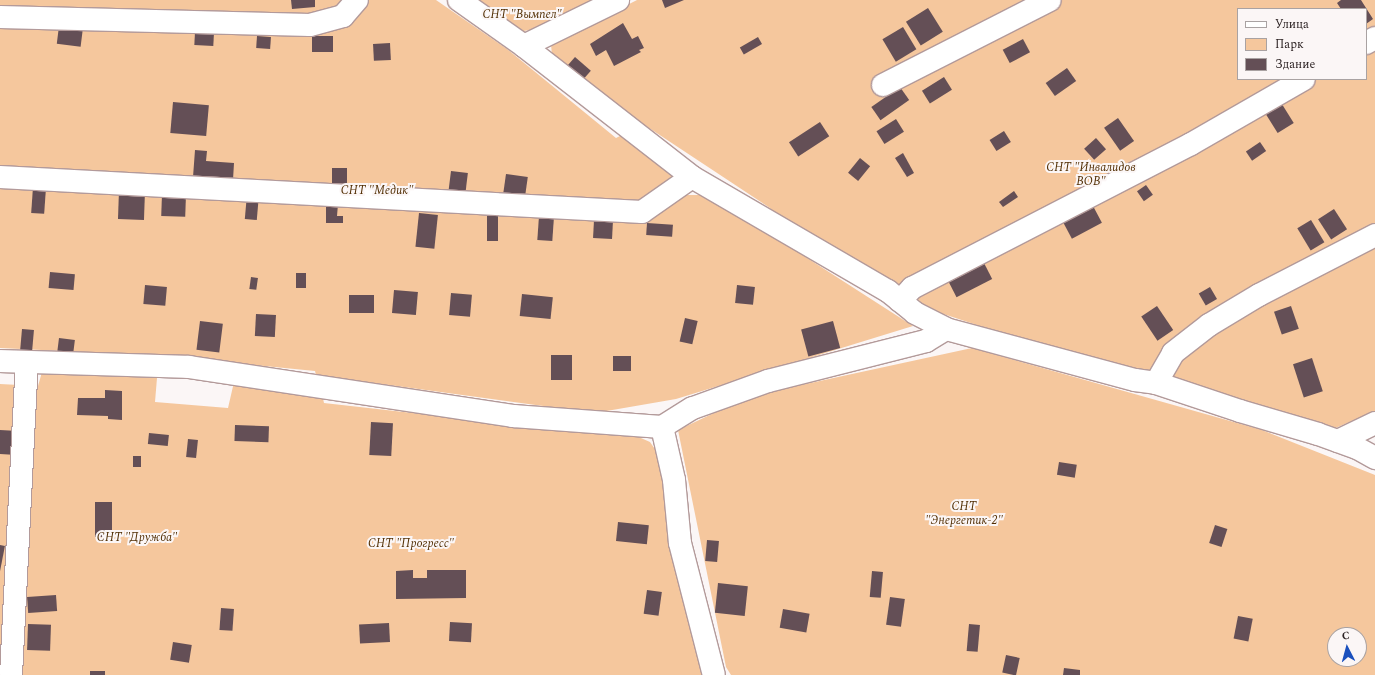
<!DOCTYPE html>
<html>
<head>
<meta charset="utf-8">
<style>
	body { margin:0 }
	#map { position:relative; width:1375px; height:675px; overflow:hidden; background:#fbf6f6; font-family:Spectral,serif }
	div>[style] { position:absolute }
	.green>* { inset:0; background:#f5c79d }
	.building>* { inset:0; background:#644f56; transform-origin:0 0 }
	.roads { filter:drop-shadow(1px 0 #b39a9a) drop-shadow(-1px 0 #b39a9a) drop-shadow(0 1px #b39a9a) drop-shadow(0 -1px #b39a9a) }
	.minor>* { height:22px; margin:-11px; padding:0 11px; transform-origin:11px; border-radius:11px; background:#fff }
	span { translate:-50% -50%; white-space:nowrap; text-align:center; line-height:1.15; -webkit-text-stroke:4px #fbf6f6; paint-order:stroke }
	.park-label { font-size:12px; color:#522f04; font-style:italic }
	.legend { position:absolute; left:1237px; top:8px; width:130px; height:72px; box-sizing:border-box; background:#fbf6f6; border:1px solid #a9a2a2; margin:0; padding:5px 7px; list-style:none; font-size:12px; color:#2d2324 }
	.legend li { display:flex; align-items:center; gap:8px; height:20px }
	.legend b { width:20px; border:1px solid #a9a2a2 }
	.north { position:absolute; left:1327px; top:627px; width:40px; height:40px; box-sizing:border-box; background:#fbf6f6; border:1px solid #a9a2a2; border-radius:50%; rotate:354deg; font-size:11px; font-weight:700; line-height:16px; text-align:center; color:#2d2324 }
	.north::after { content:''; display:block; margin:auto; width:14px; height:18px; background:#1b50bd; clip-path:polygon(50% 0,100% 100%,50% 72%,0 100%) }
</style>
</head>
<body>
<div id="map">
	<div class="green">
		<i style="clip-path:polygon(0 0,436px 0,507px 49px,616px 138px,622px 135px,675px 172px,684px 195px,709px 195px,913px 326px,676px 399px,595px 413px,316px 375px,315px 371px,165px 356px,0 348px)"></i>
		<i style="clip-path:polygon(475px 0,600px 0,535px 29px,518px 32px)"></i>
		<i style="clip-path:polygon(evenodd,637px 0,1375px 0,1375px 411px,1324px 433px,1113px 363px,980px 326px,922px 307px,919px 300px,775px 216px,770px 208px,581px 83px,552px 56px,551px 44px,637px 0,1238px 9px,1366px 9px,1366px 79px,1238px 79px,1238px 9px)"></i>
		<i style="clip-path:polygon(evenodd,972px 348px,1262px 430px,1375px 475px,1375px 675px,731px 675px,726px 667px,678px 430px,750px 396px,972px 348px,1335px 635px,1359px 635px,1359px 659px,1335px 659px,1335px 635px)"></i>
		<i style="clip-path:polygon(42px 372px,157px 378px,155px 402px,228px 408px,234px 382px,321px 390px,324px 403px,520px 425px,634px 435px,650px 442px,665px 464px,706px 675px,0 675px,0 384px,38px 386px)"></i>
	</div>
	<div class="building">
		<i style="clip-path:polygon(291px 0,315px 0,315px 7px,292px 9px)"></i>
		<i style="clip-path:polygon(662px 0,684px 0,665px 8px)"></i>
		<i style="clip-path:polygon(1341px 0,1361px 0,1373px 19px,1366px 24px,1366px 9px,1341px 9px,1337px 3px)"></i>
		<i style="left:928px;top:8px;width:28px;height:26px;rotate:58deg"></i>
		<i style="clip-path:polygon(623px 23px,632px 39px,638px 36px,644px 48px,639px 50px,641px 52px,614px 66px,606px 50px,596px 56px,590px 44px)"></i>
		<i style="left:59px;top:26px;width:24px;height:18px;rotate:7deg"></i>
		<i style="left:903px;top:27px;width:26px;height:24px;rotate:59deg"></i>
		<i style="left:195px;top:32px;width:19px;height:13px;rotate:3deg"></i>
		<i style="left:257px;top:36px;width:14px;height:12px;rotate:4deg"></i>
		<i style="left:312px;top:36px;width:21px;height:16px"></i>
		<i style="left:758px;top:37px;width:8px;height:21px;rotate:60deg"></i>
		<i style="left:1023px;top:39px;width:15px;height:23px;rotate:62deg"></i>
		<i style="left:390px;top:43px;width:17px;height:17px;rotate:87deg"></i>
		<i style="left:575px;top:57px;width:21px;height:13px;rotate:41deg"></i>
		<i style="left:1067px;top:68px;width:16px;height:26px;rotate:55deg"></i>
		<i style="left:944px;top:77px;width:15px;height:26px;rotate:58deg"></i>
		<i style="left:900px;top:87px;width:16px;height:35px;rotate:55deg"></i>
		<i style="left:1280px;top:101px;width:26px;height:19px;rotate:58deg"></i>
		<i style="left:173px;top:102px;width:36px;height:31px;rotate:5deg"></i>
		<i style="left:1118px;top:118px;width:28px;height:17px;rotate:55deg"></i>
		<i style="left:896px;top:119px;width:15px;height:23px;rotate:58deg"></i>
		<i style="left:820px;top:122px;width:17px;height:37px;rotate:57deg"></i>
		<i style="left:1004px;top:131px;width:13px;height:17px;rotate:58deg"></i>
		<i style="left:1096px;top:138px;width:15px;height:16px;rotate:48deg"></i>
		<i style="left:1260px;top:142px;width:11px;height:17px;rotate:56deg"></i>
		<i style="clip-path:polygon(195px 150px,207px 151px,206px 161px,234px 163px,233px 180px,193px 177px)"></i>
		<i style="clip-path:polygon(903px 153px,914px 173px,907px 177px,895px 158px)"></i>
		<i style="left:860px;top:158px;width:13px;height:19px;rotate:39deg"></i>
		<i style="left:347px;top:168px;width:16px;height:15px;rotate:90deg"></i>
		<i style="left:451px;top:171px;width:17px;height:24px;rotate:7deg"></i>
		<i style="left:506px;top:174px;width:22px;height:20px;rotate:8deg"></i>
		<i style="left:1146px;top:185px;width:12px;height:11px;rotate:55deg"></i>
		<i style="left:33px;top:187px;width:13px;height:26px;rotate:4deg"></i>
		<i style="left:119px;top:190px;width:26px;height:29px;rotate:2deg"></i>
		<i style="clip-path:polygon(1014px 191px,1018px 197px,1003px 207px,999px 202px)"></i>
		<i style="left:162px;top:194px;width:24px;height:22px;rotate:2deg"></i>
		<i style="left:247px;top:194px;width:12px;height:25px;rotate:5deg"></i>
		<i style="clip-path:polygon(326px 203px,338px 204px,337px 216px,343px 216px,343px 223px,326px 223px)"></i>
		<i style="left:1093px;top:206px;width:19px;height:34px;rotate:62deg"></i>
		<i style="left:1334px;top:209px;width:24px;height:19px;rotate:57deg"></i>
		<i style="left:419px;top:213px;width:19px;height:34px;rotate:6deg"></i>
		<i style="left:487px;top:214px;width:11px;height:27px"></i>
		<i style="left:539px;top:216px;width:15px;height:24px;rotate:4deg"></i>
		<i style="left:594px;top:220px;width:19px;height:18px;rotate:3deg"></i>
		<i style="left:1311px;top:220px;width:26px;height:16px;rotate:59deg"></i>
		<i style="left:647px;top:223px;width:26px;height:12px;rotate:4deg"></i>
		<i style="left:984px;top:263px;width:18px;height:40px;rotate:63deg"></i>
		<i style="left:50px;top:272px;width:25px;height:16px;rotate:5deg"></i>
		<i style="left:296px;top:273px;width:10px;height:15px"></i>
		<i style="left:251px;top:277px;width:7px;height:12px;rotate:8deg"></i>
		<i style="left:145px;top:285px;width:22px;height:19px;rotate:5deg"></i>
		<i style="left:737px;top:285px;width:18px;height:18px;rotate:6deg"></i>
		<i style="left:1210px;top:287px;width:14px;height:13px;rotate:60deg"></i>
		<i style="left:394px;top:290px;width:24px;height:23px;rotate:5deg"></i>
		<i style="left:451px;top:293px;width:21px;height:22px;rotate:5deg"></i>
		<i style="left:522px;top:294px;width:31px;height:22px;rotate:6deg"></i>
		<i style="left:349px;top:295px;width:25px;height:18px"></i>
		<i style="left:1157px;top:306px;width:29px;height:19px;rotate:56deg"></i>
		<i style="left:1291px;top:306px;width:24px;height:18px;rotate:71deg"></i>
		<i style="left:256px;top:314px;width:20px;height:22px;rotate:3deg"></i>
		<i style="left:685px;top:318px;width:13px;height:24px;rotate:13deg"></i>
		<i style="left:200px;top:321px;width:23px;height:29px;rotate:7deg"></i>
		<i style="left:833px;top:321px;width:28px;height:33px;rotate:75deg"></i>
		<i style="left:22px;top:329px;width:12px;height:21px;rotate:5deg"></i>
		<i style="left:59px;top:338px;width:16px;height:13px;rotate:7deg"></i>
		<i style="left:572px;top:355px;width:25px;height:21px;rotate:90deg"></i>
		<i style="left:613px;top:356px;width:18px;height:15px"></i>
		<i style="left:1312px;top:358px;width:35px;height:20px;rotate:72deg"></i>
		<i style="clip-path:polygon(105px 390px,122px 391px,122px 420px,108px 419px,108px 416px,77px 415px,78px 398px,105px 398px)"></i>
		<i style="left:371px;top:422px;width:22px;height:33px;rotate:3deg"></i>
		<i style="left:235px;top:425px;width:34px;height:16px;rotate:2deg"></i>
		<i style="left:0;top:430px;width:18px;height:24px;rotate:3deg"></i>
		<i style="left:149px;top:433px;width:20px;height:11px;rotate:6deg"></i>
		<i style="left:188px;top:439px;width:10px;height:18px;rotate:6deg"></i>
		<i style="left:133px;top:456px;width:8px;height:11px"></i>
		<i style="left:1059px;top:462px;width:18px;height:13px;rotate:9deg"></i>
		<i style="left:95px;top:502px;width:17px;height:35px"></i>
		<i style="left:618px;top:522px;width:31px;height:19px;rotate:6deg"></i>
		<i style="left:1215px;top:525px;width:13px;height:19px;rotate:18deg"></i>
		<i style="left:707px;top:540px;width:12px;height:21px;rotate:5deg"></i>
		<i style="left:0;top:545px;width:5px;height:32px;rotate:11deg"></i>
		<i style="clip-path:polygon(413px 570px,413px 578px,427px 578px,427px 570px,466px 570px,466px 598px,396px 599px,396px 571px)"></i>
		<i style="left:872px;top:571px;width:11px;height:26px;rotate:5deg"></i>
		<i style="left:718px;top:583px;width:30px;height:30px;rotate:6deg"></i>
		<i style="left:647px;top:590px;width:15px;height:24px;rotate:8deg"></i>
		<i style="left:56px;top:595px;width:16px;height:29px;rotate:86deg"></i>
		<i style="left:890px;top:597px;width:15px;height:28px;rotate:8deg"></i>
		<i style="left:221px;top:608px;width:13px;height:22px;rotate:4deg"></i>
		<i style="left:783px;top:609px;width:27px;height:19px;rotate:10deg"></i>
		<i style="left:1238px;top:616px;width:15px;height:23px;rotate:11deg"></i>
		<i style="left:450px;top:622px;width:22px;height:19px;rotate:3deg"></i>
		<i style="left:389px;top:623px;width:19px;height:30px;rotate:87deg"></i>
		<i style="left:28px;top:624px;width:23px;height:26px;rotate:2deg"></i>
		<i style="left:969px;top:624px;width:11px;height:27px;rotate:5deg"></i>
		<i style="left:173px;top:642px;width:19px;height:18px;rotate:9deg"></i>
		<i style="left:1006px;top:655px;width:14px;height:18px;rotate:12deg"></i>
		<i style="clip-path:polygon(1064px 668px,1080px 670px,1080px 675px,1063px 675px)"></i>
		<i style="left:90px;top:671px;width:15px;height:4px"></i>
	</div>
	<div class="roads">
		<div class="minor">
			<i style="left:459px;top:0;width:80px;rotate:35.3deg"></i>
			<i style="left:524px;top:46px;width:213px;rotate:37.9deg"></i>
			<i style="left:692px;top:177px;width:227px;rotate:30.2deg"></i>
			<i style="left:888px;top:291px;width:35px;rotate:39deg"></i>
			<i style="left:915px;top:313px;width:35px;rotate:27deg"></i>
			<i style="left:946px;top:329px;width:196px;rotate:15.1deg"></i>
			<i style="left:1135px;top:380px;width:21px;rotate:8deg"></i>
			<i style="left:1156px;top:383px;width:89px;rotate:18.4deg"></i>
			<i style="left:1240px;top:411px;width:81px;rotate:16.4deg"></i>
			<i style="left:1318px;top:434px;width:41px;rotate:19.7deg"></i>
			<i style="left:1357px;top:448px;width:21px;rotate:29deg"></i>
			<i style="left:0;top:17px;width:310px;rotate:1.5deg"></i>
			<i style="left:310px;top:25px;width:34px;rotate:-15deg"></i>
			<i style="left:343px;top:16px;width:21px;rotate:-49deg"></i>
			<i style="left:1366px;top:43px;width:10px;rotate:-29deg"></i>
			<i style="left:524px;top:46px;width:105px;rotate:-26.1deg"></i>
			<i style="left:883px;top:85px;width:187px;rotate:-27deg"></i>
			<i style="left:0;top:177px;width:643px;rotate:3.12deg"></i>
			<i style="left:642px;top:212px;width:61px;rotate:-35deg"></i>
			<i style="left:900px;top:301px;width:18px;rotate:-47deg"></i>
			<i style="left:912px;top:288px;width:314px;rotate:-27.3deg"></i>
			<i style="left:1191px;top:144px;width:130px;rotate:-29.9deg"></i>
			<i style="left:0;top:361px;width:189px;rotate:1.8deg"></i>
			<i style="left:189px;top:367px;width:328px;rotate:8.6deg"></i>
			<i style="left:513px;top:416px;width:149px;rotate:4.2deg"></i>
			<i style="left:662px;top:427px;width:36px;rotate:-32deg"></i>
			<i style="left:693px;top:408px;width:80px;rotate:-19.8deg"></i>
			<i style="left:768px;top:381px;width:163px;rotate:-14.2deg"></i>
			<i style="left:926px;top:341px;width:23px;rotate:-31deg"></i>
			<i style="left:1156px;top:383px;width:34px;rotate:-60deg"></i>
			<i style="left:1173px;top:353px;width:46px;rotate:-37.9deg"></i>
			<i style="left:1209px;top:325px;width:58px;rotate:-31deg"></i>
			<i style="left:1259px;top:295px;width:131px;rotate:-27.3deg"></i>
			<i style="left:662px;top:427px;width:54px;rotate:77.2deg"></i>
			<i style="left:674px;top:480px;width:63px;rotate:84.6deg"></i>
			<i style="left:680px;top:543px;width:136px;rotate:75.6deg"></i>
			<i style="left:1338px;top:441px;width:41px;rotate:-25.9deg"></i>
			<i style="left:11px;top:675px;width:313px;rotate:-87.1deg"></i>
		</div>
	</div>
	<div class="park-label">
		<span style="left:522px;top:15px">СНТ "Вымпел"</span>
		<span style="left:1091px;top:175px">СНТ "Инвалидов<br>ВОВ"</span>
		<span style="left:377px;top:191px">СНТ "Медик"</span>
		<span style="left:964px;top:514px">СНТ<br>"Энергетик-2"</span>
		<span style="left:137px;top:538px">СНТ "Дружба"</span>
		<span style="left:411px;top:544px">СНТ "Прогресс"</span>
	</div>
	<ul class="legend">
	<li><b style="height:5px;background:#fff"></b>Улица</li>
	<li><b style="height:11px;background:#f5c79d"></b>Парк</li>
	<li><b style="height:11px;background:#644f56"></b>Здание</li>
	</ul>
	<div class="north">С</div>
</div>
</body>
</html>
